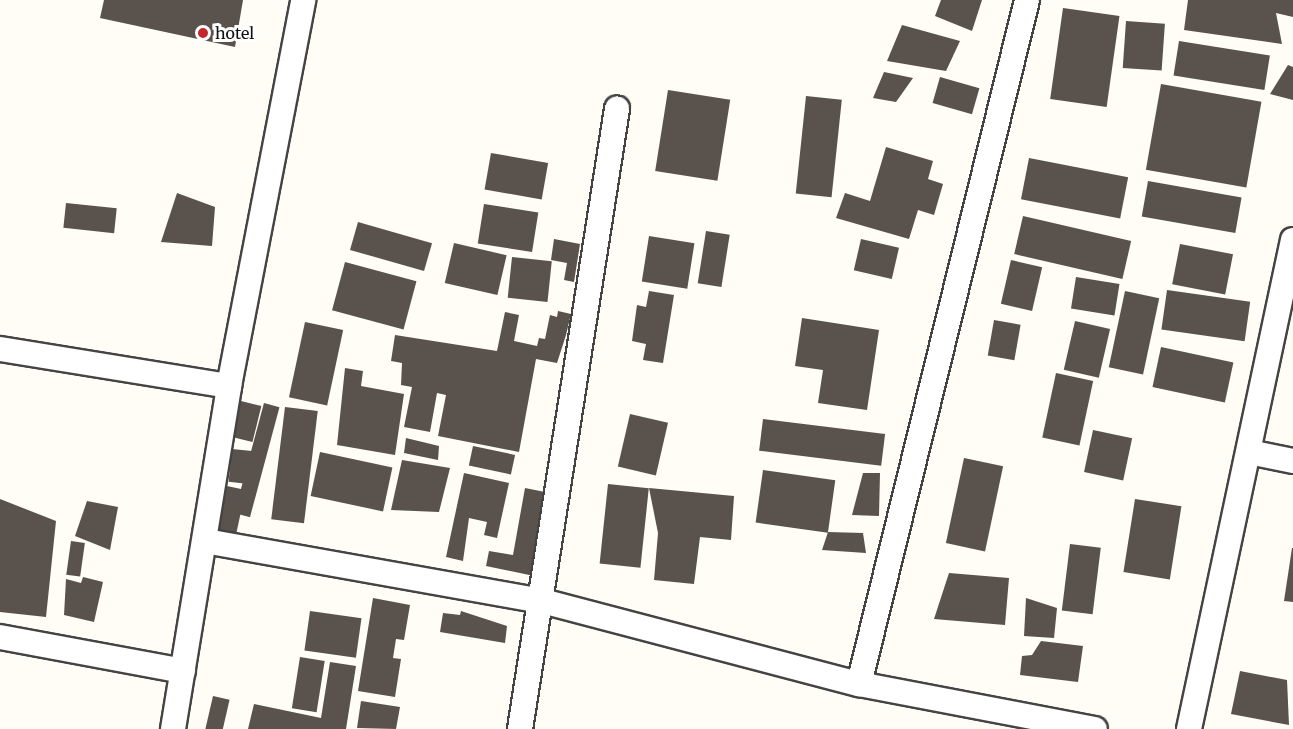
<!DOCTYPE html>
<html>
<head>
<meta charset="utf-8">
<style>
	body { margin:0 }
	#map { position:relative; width:1293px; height:729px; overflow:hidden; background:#fffdf5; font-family:Merriweather,serif }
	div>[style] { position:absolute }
	.building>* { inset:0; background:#5a524d; transform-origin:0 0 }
	.roads { filter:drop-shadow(2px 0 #444) drop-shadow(-2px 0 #444) drop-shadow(0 2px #444) drop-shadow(0 -2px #444) }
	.minor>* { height:24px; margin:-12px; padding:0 12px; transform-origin:12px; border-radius:12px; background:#fff }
	.dots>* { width:16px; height:16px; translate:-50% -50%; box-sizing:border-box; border:3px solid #fff; border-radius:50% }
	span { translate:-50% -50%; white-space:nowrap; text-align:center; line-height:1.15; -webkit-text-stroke:6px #fff; paint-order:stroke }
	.poi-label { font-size:16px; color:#111 }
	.left { translate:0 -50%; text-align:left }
</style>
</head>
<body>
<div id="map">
	<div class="building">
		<i style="clip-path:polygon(104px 0,243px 0,235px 47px,100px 18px)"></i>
		<i style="clip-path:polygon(941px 0,982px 0,972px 31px,935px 16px)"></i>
		<i style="clip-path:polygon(1188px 0,1293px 0,1293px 17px,1276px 13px,1282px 44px,1184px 30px)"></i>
		<i style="left:1063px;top:8px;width:57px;height:92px;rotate:8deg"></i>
		<i style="left:1126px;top:21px;width:39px;height:47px;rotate:4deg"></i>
		<i style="clip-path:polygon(902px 25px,960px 41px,946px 71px,887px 61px)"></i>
		<i style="left:1179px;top:41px;width:92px;height:35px;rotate:9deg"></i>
		<i style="clip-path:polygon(1288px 65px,1293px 67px,1293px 100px,1270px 94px)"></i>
		<i style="clip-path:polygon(884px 72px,913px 78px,896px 102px,873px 98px)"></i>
		<i style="left:940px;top:77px;width:41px;height:27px;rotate:16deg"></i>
		<i style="left:1161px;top:84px;width:102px;height:87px;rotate:10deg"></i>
		<i style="left:668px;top:90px;width:63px;height:82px;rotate:9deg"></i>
		<i style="left:806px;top:96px;width:36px;height:98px;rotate:6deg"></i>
		<i style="clip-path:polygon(886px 147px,933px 161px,928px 179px,943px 184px,934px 215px,918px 210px,909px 239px,836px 218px,845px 193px,870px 201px)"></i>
		<i style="left:491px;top:153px;width:58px;height:37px;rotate:10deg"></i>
		<i style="left:1029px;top:158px;width:101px;height:42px;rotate:11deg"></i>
		<i style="left:1148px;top:181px;width:95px;height:36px;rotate:10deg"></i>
		<i style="clip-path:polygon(177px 193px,215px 207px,212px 246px,161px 242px)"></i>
		<i style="left:66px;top:203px;width:51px;height:25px;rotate:6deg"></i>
		<i style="left:484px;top:204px;width:55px;height:40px;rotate:9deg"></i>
		<i style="left:1023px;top:216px;width:111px;height:39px;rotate:13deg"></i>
		<i style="left:358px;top:222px;width:77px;height:29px;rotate:16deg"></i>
		<i style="left:706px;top:231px;width:24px;height:53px;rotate:9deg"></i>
		<i style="left:649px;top:236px;width:46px;height:46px;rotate:9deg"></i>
		<i style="clip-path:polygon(554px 239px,580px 244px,574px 282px,564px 280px,567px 263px,551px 260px)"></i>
		<i style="left:861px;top:239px;width:39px;height:32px;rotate:13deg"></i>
		<i style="left:454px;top:243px;width:54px;height:41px;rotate:13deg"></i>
		<i style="left:1180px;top:244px;width:54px;height:41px;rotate:11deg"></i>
		<i style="left:512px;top:257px;width:40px;height:41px;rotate:6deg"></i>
		<i style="left:1011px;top:260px;width:32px;height:45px;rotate:13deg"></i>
		<i style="left:345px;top:262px;width:74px;height:50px;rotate:15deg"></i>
		<i style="left:1076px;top:277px;width:44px;height:32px;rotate:9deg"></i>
		<i style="left:1167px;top:290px;width:84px;height:40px;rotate:8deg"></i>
		<i style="clip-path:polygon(649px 291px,674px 295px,663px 363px,643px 360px,646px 344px,632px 341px,637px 305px,646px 307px)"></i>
		<i style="left:1125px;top:291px;width:35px;height:78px;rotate:12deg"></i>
		<i style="clip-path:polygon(558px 311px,571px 314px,566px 335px,557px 363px,536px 359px,519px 452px,438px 436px,446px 395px,437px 393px,430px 432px,404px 427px,412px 387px,401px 385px,402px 363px,391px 361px,395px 335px,497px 351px,505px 312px,519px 315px,514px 341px,537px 346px,539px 338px,545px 339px,550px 315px,557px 317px)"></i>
		<i style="clip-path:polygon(802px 318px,879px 330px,867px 410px,818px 403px,823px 370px,795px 366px)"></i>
		<i style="left:994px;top:320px;width:27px;height:36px;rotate:10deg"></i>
		<i style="left:1075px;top:321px;width:36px;height:50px;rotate:13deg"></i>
		<i style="left:305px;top:322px;width:39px;height:77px;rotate:12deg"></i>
		<i style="left:1161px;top:347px;width:74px;height:41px;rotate:12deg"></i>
		<i style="clip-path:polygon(345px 368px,363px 371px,361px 386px,404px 394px,395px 455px,337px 445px)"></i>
		<i style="left:1056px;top:373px;width:38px;height:66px;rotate:12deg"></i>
		<i style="left:241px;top:401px;width:21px;height:37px;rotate:14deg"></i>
		<i style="left:264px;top:403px;width:16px;height:114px;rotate:15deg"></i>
		<i style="left:285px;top:407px;width:33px;height:113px;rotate:7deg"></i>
		<i style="left:630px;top:414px;width:39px;height:54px;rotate:13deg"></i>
		<i style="left:763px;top:419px;width:123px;height:32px;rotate:7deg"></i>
		<i style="left:1093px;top:430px;width:40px;height:43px;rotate:12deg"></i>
		<i style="clip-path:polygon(406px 438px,439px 446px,438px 460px,404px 453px)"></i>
		<i style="left:473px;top:446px;width:43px;height:20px;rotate:12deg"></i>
		<i style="left:232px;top:449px;width:20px;height:33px;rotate:6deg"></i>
		<i style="left:320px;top:452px;width:74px;height:45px;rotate:12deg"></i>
		<i style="left:964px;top:458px;width:40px;height:87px;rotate:12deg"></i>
		<i style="clip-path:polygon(402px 460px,450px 468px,439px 512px,391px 510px)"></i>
		<i style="left:763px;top:470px;width:73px;height:53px;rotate:8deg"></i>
		<i style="clip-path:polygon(464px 473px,509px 483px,497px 538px,484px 535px,487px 522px,469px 518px,463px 561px,446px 557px)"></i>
		<i style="clip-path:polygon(863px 473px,880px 473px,879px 516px,852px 515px)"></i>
		<i style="left:608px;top:484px;width:41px;height:80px;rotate:6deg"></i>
		<i style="left:227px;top:486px;width:19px;height:45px;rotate:12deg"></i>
		<i style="clip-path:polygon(525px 488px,550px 493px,534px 576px,486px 566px,489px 551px,513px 555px)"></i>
		<i style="clip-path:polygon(649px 488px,734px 496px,731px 540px,700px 537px,694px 584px,654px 580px,658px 533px)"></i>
		<i style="clip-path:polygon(0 499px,56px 521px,46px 617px,0 612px)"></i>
		<i style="left:1135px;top:499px;width:47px;height:74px;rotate:9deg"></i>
		<i style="clip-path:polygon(87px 501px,118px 507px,110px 550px,75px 536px)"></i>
		<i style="clip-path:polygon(828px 532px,863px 533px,866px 553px,822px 550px)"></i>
		<i style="left:71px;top:541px;width:14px;height:34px;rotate:8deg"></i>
		<i style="left:1070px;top:544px;width:31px;height:67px;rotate:7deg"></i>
		<i style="clip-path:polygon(1292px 548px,1293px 548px,1293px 602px,1284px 601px)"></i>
		<i style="clip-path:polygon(949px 573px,1009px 578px,1005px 625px,934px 619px)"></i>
		<i style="clip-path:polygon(83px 577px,103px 582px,94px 622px,64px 615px,66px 579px,81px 583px)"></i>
		<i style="clip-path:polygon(373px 598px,410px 605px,404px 640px,396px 639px,393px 658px,401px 659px,395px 697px,358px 691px)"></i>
		<i style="clip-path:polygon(1026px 598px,1057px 608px,1054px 638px,1024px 636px)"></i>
		<i style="left:310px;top:611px;width:52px;height:40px;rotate:8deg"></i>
		<i style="clip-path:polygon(461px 611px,507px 626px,505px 643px,440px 632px,443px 613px,460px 615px)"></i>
		<i style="clip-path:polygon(1041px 641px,1083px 646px,1078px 682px,1020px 675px,1022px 656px,1032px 655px)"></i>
		<i style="left:300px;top:657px;width:25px;height:52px;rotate:9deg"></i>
		<i style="clip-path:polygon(330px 662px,356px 666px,346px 729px,248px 729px,254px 704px,321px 718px)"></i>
		<i style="clip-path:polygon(1240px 671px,1287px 680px,1289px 725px,1231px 714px)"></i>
		<i style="left:213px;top:696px;width:17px;height:34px;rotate:13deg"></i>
		<i style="clip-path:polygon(361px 701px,400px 707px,396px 729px,357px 728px)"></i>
	</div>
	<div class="roads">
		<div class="minor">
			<i style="left:0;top:349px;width:232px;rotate:9.2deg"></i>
			<i style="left:1249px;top:452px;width:45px;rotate:11.6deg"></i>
			<i style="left:205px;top:541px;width:342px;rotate:10.1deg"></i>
			<i style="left:542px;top:601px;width:328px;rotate:14.7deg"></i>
			<i style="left:859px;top:684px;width:240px;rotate:10.8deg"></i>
			<i style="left:0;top:637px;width:186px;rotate:10.5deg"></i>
			<i style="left:859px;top:684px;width:704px;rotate:-76.2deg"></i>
			<i style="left:173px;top:729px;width:348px;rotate:-80.7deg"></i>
			<i style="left:229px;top:386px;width:393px;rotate:-79.1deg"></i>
			<i style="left:520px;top:729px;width:628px;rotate:-81.11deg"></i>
			<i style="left:1189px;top:729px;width:500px;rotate:-78deg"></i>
		</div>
	</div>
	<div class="dots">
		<i style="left:203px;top:33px;background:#c4262e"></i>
	</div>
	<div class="poi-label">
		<span class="left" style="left:215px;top:33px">hotel</span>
	</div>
</div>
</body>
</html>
